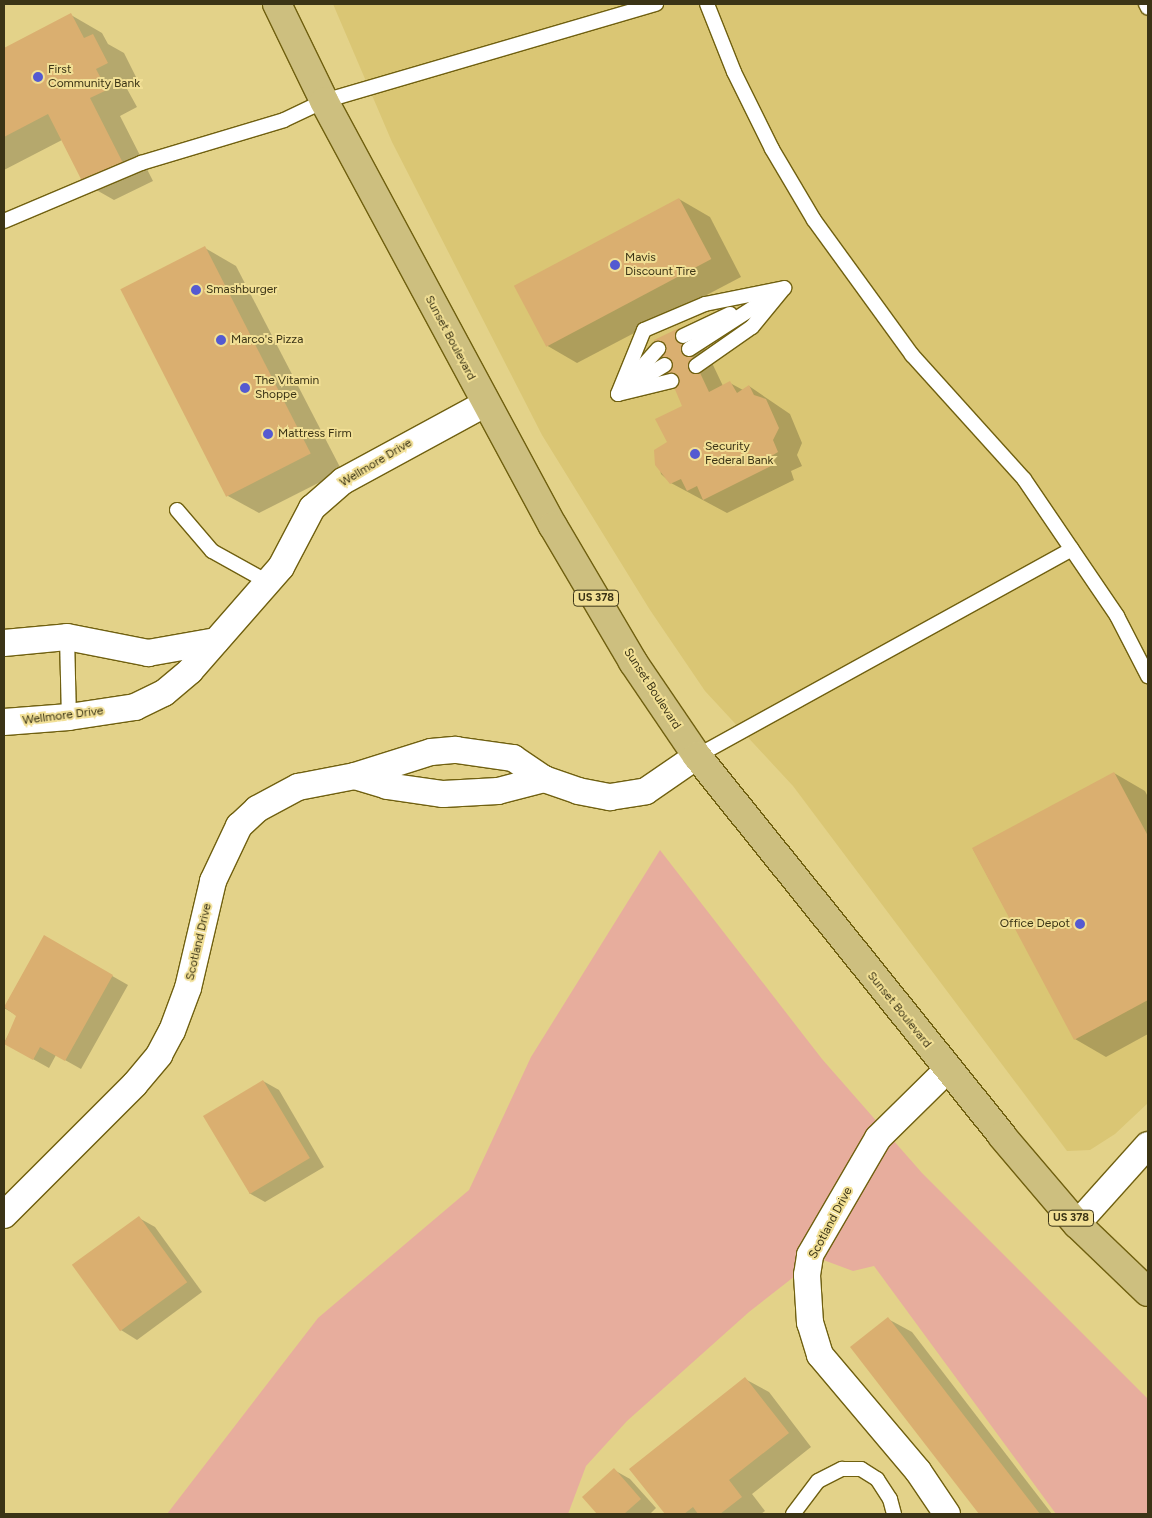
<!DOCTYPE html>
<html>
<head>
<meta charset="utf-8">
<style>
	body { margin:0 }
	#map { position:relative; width:1152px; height:1518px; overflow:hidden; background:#e3d289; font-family:Figtree,sans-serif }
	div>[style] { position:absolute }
	.built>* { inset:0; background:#dac674 }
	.green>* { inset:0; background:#e7ad9d }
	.shadow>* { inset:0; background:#0003 }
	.building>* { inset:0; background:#daaf70; transform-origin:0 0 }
	.roads { filter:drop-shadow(1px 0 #706010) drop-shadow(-1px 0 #706010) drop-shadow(0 1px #706010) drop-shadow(0 -1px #706010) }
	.lane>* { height:14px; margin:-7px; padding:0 7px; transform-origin:7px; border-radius:7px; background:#fff }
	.street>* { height:26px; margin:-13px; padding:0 13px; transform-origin:13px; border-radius:13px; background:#fff }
	.primary>* { height:28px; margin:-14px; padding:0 14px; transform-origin:14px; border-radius:14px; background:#cdbf7f }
	.dots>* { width:14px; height:14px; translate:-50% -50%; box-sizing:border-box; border:2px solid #f1df95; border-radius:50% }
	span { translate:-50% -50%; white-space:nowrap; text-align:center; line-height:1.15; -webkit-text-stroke:4px #f1df95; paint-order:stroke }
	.shield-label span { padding:1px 4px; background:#f1df95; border:1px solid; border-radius:4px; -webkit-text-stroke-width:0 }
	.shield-label { font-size:11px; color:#3b3416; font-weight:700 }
	.poi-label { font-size:12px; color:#3b3416 }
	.left { translate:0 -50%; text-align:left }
	.right { translate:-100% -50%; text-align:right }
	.street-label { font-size:12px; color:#3b3416 }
	.frame { position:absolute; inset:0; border:5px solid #3b3416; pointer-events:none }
</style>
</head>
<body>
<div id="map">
	<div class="built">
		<i style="clip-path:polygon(333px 4px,1148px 4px,1148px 1103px,1115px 1134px,1090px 1150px,1067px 1151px,793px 786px,705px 691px,650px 610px,542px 435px,392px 142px)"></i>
	</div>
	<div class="green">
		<i style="clip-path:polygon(660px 850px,822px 1059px,922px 1173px,1148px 1399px,1148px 1514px,1056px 1514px,874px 1266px,853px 1271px,818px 1258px,749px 1312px,627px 1421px,586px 1466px,568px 1514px,167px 1514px,318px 1318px,469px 1190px,531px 1057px)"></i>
	</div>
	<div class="shadow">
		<i style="clip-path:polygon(71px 15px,102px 33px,108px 44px,124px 53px,138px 81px,126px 87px,137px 107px,120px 116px,153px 181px,114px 200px,84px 183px,62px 140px,4px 170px,4px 49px)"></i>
		<i style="clip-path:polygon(679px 199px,710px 217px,741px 277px,577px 363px,546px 345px)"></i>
		<i style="clip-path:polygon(205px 248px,236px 266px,342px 471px,259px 513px,228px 496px,123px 290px)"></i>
		<i style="clip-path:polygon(679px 330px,703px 344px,723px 386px,730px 383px,743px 390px,749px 386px,790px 414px,802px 443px,797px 455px,802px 466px,791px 471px,794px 480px,727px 513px,671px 483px,661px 474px,656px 451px,669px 443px,684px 406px)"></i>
		<i style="clip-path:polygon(1114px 773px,1145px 791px,1148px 797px,1148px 1034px,1106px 1057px,1075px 1039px,973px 849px)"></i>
		<i style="clip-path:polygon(44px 937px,128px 985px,81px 1069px,56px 1055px,49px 1068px,4px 1043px,18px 1016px,4px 1008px)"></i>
		<i style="clip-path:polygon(263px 1081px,279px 1090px,324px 1167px,265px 1202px,249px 1193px)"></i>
		<i style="clip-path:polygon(139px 1218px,155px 1227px,202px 1292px,137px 1340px,121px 1330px)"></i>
		<i style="clip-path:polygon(888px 1319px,912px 1332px,1052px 1514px,981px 1514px,852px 1347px)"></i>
		<i style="clip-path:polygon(745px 1379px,769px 1392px,811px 1447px,752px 1494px,765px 1511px,761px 1514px,666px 1514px,631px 1469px)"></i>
		<i style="clip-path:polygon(614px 1470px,630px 1479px,656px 1508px,650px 1514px,599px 1514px,583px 1497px)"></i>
	</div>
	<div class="building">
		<i style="clip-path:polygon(71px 13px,84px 38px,93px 34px,108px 63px,96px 69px,107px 90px,90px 98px,123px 163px,83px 183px,48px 114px,4px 137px,4px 48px)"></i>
		<i style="left:679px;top:198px;width:69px;height:187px;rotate:62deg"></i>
		<i style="left:205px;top:246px;width:233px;height:95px;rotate:63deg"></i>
		<i style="clip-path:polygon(679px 328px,709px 392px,730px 381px,737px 393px,749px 385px,754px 395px,766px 399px,779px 428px,773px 440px,778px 452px,768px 458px,771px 466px,703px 500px,697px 486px,687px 491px,681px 479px,670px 484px,655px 465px,654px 450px,667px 442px,655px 419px,682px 406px,654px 340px)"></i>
		<i style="clip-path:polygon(1114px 772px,1148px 836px,1148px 1000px,1074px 1040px,972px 848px)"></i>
		<i style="clip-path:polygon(44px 935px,113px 975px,65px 1061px,40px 1047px,33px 1060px,4px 1044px,16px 1016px,4px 1007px)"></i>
		<i style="left:263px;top:1080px;width:91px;height:70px;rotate:59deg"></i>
		<i style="left:139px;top:1216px;width:82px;height:83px;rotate:54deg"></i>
		<i style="clip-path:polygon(888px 1317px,1040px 1514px,979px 1514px,850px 1347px)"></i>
		<i style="clip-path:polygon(745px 1377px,789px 1433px,729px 1480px,742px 1497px,720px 1514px,698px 1514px,693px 1507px,684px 1514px,665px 1514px,629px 1469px)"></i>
		<i style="clip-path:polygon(614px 1468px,641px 1499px,624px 1514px,597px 1514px,582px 1497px)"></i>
	</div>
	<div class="roads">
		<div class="lane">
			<i style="left:707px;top:4px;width:73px;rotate:68.3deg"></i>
			<i style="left:734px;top:72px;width:86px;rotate:63.7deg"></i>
			<i style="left:772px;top:149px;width:82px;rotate:59.4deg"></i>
			<i style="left:814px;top:220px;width:167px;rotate:54deg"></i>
			<i style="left:912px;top:355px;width:167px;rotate:47.9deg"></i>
			<i style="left:1024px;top:479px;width:166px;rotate:55.8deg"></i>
			<i style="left:1117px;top:616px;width:68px;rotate:62.7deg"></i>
			<i style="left:1146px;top:4px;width:4px;rotate:63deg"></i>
			<i style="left:4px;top:221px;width:149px;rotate:-22.9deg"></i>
			<i style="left:141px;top:163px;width:149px;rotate:-16.7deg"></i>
			<i style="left:284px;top:120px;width:44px;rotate:-25.4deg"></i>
			<i style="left:324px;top:101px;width:346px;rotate:-16.3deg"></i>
			<i style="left:683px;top:336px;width:52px;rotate:-25.1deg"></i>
			<i style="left:689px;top:349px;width:100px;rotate:-32.7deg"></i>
			<i style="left:696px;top:366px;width:68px;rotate:-34.9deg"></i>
			<i style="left:752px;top:327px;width:50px;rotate:-50.6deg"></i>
			<i style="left:633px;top:384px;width:37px;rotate:-31deg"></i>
			<i style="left:625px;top:386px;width:50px;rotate:-48.3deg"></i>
			<i style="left:618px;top:394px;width:69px;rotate:-67.9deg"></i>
			<i style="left:644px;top:330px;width:66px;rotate:-23.1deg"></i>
			<i style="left:705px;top:304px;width:81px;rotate:-11.4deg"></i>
			<i style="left:618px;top:394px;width:55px;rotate:-13.8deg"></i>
			<i style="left:177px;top:510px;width:54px;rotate:49.5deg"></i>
			<i style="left:212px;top:551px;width:64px;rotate:29deg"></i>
			<i style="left:67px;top:637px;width:80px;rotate:88.6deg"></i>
			<i style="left:697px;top:756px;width:428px;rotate:-28.9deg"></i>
			<i style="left:793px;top:1514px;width:41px;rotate:-52.9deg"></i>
			<i style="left:818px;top:1481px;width:27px;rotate:-27deg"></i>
			<i style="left:842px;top:1469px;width:19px"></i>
			<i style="left:861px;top:1469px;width:19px;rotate:32deg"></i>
			<i style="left:877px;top:1479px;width:24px;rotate:57deg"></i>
			<i style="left:890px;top:1499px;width:16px;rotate:75deg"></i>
		</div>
		<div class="street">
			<i style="left:4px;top:643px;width:63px;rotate:-5.4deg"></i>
			<i style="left:67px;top:637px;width:83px;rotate:11.2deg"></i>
			<i style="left:148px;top:653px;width:69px;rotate:-10deg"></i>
			<i style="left:4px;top:722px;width:65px;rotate:-4.4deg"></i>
			<i style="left:69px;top:717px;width:67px;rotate:-8.6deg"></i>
			<i style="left:135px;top:707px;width:32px;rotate:-26deg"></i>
			<i style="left:164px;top:693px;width:34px;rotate:-40deg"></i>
			<i style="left:190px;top:671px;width:138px;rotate:-48.8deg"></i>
			<i style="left:281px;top:567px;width:67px;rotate:-62.3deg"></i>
			<i style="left:312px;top:508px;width:41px;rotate:-41.1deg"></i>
			<i style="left:343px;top:481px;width:162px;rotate:-28.5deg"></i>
			<i style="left:355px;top:776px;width:34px;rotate:17deg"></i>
			<i style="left:387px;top:786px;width:57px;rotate:8.1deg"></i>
			<i style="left:443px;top:794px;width:55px;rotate:-3.1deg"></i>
			<i style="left:498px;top:791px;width:48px;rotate:-14.6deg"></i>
			<i style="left:4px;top:1215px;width:185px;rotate:-45deg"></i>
			<i style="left:135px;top:1084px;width:38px;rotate:-50deg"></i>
			<i style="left:159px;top:1055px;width:27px;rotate:-62deg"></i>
			<i style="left:172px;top:1031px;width:46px;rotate:-69.6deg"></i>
			<i style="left:188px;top:988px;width:110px;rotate:-76.8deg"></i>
			<i style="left:213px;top:881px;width:61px;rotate:-64.7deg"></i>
			<i style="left:239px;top:826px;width:25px;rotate:-43deg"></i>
			<i style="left:257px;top:809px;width:47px;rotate:-28.2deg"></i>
			<i style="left:298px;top:787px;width:58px;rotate:-10.9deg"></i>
			<i style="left:355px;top:776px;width:80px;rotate:-17.5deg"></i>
			<i style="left:431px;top:752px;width:25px;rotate:-5deg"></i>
			<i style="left:456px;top:750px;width:58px;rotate:8deg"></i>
			<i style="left:513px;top:758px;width:37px;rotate:34deg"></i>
			<i style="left:544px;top:779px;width:36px;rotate:19deg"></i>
			<i style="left:578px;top:791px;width:33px;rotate:11deg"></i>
			<i style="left:610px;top:797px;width:36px;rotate:-9deg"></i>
			<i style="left:646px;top:791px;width:62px;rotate:-34.5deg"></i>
			<i style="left:1077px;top:1224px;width:106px;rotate:-48.1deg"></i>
			<i style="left:947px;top:1514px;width:52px;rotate:-124deg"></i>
			<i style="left:918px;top:1471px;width:152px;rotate:-130.2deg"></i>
			<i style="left:820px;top:1355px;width:34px;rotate:-107deg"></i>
			<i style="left:810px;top:1323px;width:48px;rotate:-93.6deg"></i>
			<i style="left:807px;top:1275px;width:20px;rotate:-81deg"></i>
			<i style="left:810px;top:1255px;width:135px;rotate:-59.8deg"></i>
			<i style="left:878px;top:1138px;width:97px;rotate:-44.6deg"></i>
		</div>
		<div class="primary">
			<i style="left:277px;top:4px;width:108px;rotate:64.1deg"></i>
			<i style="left:324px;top:101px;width:483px;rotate:61.7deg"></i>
			<i style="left:553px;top:526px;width:158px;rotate:59.5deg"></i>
			<i style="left:633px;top:662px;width:114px;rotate:55.8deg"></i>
			<i style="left:697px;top:756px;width:487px;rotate:51.2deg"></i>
			<i style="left:1002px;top:1136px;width:116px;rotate:49.6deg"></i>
			<i style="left:1077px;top:1224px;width:98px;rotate:43.8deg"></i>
		</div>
	</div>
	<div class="dots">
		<i style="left:38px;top:77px;background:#545ad1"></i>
		<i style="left:615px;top:265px;background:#545ad1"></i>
		<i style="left:196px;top:290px;background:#545ad1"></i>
		<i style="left:221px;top:340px;background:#545ad1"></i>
		<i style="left:245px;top:388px;background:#545ad1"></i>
		<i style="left:268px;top:434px;background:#545ad1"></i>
		<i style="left:695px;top:454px;background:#545ad1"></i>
		<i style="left:1080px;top:924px;background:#545ad1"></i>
	</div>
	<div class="shield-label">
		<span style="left:596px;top:598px">US 378</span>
		<span style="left:1071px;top:1218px">US 378</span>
	</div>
	<div class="poi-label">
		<span class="left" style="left:48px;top:77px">First<br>Community Bank</span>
		<span class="left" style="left:625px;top:265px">Mavis<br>Discount Tire</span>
		<span class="left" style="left:206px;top:290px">Smashburger</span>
		<span class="left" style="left:231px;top:340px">Marco's Pizza</span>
		<span class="left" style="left:255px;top:388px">The Vitamin<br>Shoppe</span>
		<span class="left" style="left:278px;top:434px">Mattress Firm</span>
		<span class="left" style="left:705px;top:454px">Security<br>Federal Bank</span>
		<span class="right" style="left:1070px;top:924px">Office Depot</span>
	</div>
	<div class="street-label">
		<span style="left:450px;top:338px;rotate:62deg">Sunset Boulevard</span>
		<span style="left:376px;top:463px;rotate:-31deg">Wellmore Drive</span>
		<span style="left:652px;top:689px;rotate:57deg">Sunset Boulevard</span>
		<span style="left:63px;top:716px;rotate:-7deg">Wellmore Drive</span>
		<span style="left:199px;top:942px;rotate:-77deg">Scotland Drive</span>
		<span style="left:899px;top:1010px;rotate:51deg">Sunset Boulevard</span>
		<span style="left:831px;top:1223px;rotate:-62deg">Scotland Drive</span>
	</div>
	<div class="frame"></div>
</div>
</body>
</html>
